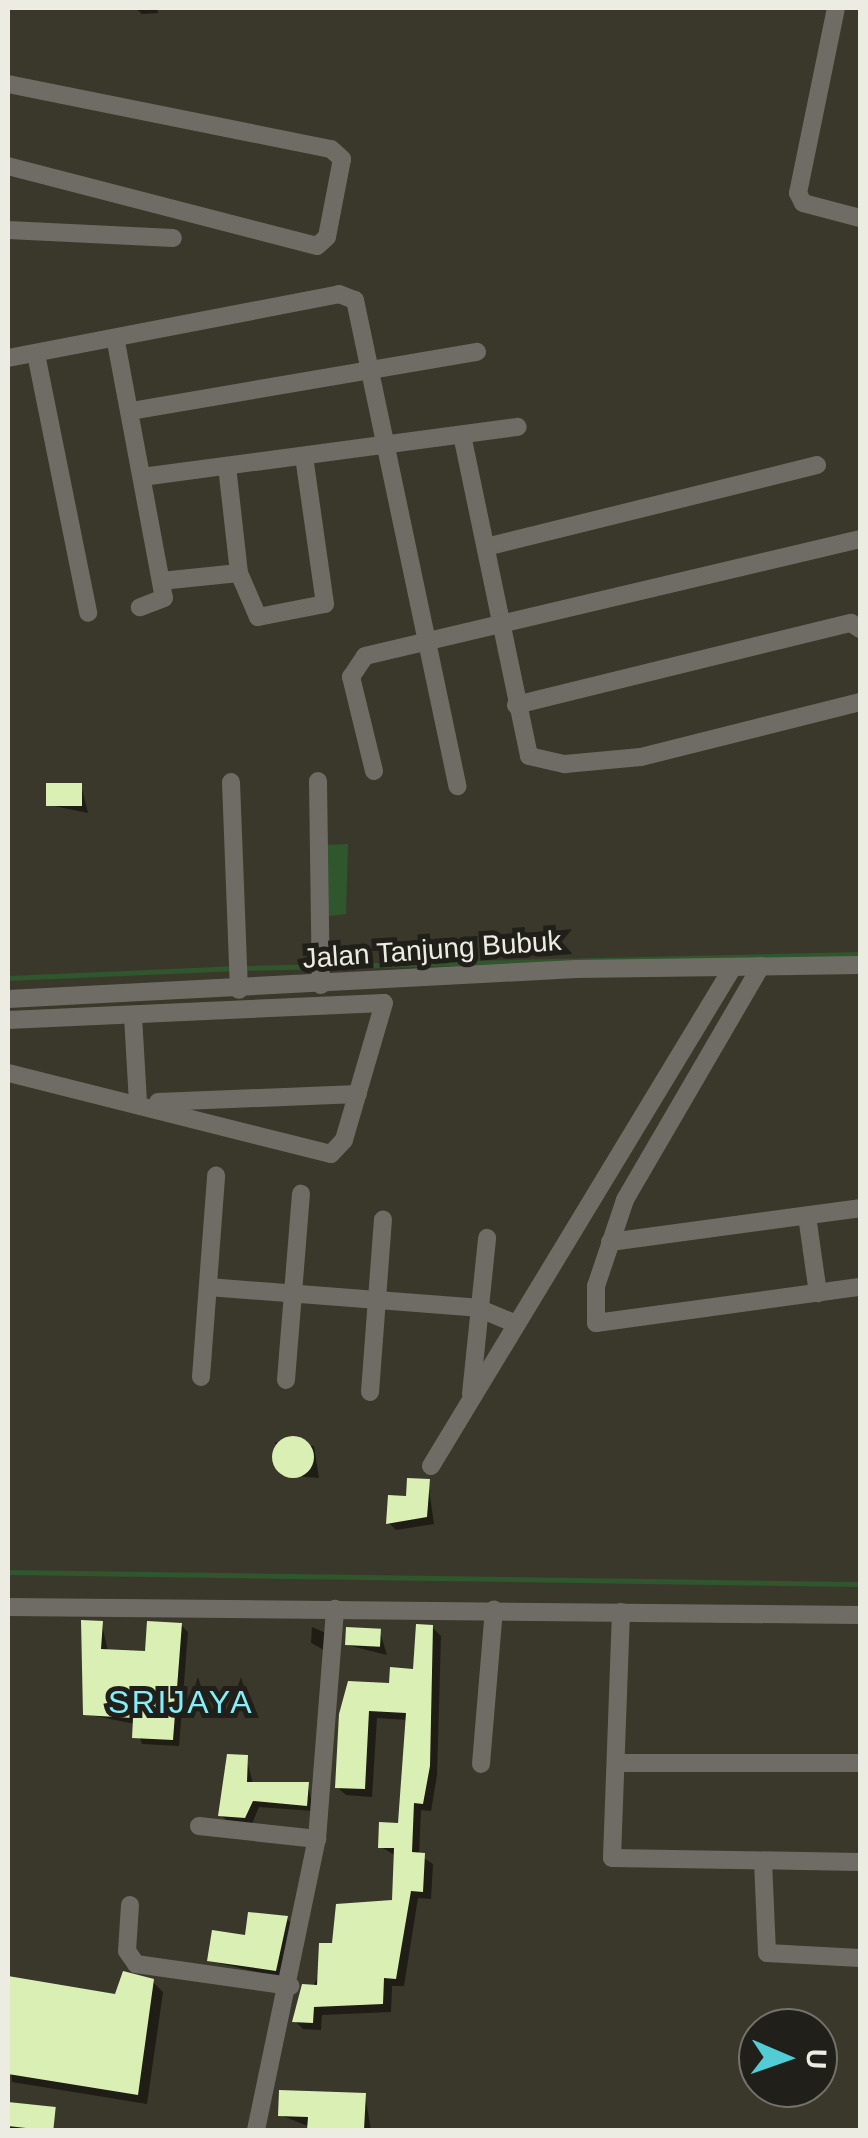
<!DOCTYPE html>
<html>
<head>
<meta charset="utf-8">
<style>
	body { margin:0 }
	#map { position:relative; width:868px; height:2138px; overflow:hidden; background:#3a382a; font-family:Arial,sans-serif }
	div>[style] { position:absolute }
	.water>* { inset:0; background:#2f562d }
	.shadow>* { inset:0; background:#0007 }
	.stream>* { height:5px; margin:-2.5px; padding:0 2.5px; transform-origin:2.5px; border-radius:2.5px; background:#2f562d }
	.building>* { inset:0; background:#daefb4; transform-origin:0 0 }
	.round { border-radius:50% }
	.minor>* { height:18px; margin:-9px; padding:0 9px; transform-origin:9px; border-radius:9px; background:#6f6c65 }
	span { translate:-50% -50%; white-space:nowrap; text-align:center; line-height:1.15; -webkit-text-stroke:10px #201f19; paint-order:stroke }
	.street-label { font-size:28px; color:#edece3 }
	.quarter-label { font-size:32px; color:#84eff8; letter-spacing:2.5px }
	.frame { position:absolute; inset:0; border:10px solid #edece3; pointer-events:none }
	.north { position:absolute; left:738px; top:2008px; width:100px; height:100px; box-sizing:border-box; background:#201f19; border:2px solid #72716a; border-radius:50%; rotate:92deg; font-size:28px; font-weight:700; line-height:40px; text-align:center; color:#edece3 }
	.north::after { content:''; display:block; margin:auto; width:35px; height:45px; background:#52ccd5; clip-path:polygon(50% 0,100% 100%,50% 72%,0 100%) }
</style>
</head>
<body>
<div id="map">
	<div class="water">
		<i style="clip-path:polygon(348px 844px,346px 914px,322px 917px,321px 845px)"></i>
	</div>
	<div class="shadow">
		<i style="clip-path:polygon(135px 8px,157px 8px,158px 13px,142px 14px)"></i>
		<i style="clip-path:polygon(81px 785px,88px 813px,49px 805px)"></i>
		<i style="clip-path:polygon(275px 1442px,314px 1446px,319px 1478px,281px 1475px)"></i>
		<i style="clip-path:polygon(428px 1482px,434px 1524px,396px 1530px,389px 1523px)"></i>
		<i style="clip-path:polygon(102px 1624px,108px 1652px,148px 1653px,181px 1625px,188px 1632px,179px 1746px,142px 1744px,135px 1724px,85px 1714px)"></i>
		<i style="clip-path:polygon(312px 1627px,328px 1634px,326px 1651px,311px 1643px)"></i>
		<i style="clip-path:polygon(432px 1627px,441px 1636px,437px 1775px,431px 1811px,421px 1810px,419px 1855px,433px 1864px,431px 1899px,418px 1898px,404px 1986px,392px 1986px,391px 2012px,322px 2015px,321px 2030px,303px 2029px,295px 2021px,334px 1946px,394px 1903px,396px 1856px,381px 1847px,400px 1825px,408px 1720px,377px 1718px,372px 1797px,346px 1795px,337px 1787px,342px 1715px,415px 1671px)"></i>
		<i style="clip-path:polygon(380px 1632px,387px 1655px,347px 1645px)"></i>
		<i style="clip-path:polygon(246px 1757px,253px 1784px,308px 1784px,313px 1811px,259px 1807px,252px 1824px,228px 1822px,221px 1815px)"></i>
		<i style="clip-path:polygon(287px 1919px,294px 1926px,283px 1978px,209px 1961px)"></i>
		<i style="clip-path:polygon(8px 1978px,117px 1997px,152px 1981px,163px 1992px,147px 2104px,12px 2082px)"></i>
		<i style="clip-path:polygon(365px 2095px,371px 2130px,318px 2130px,280px 2115px)"></i>
		<i style="clip-path:polygon(8px 2104px,52px 2115px,51px 2130px,8px 2130px)"></i>
	</div>
	<div class="stream">
		<i style="left:244px;top:968px;width:616px;rotate:-1.3deg"></i>
		<i style="left:8px;top:978px;width:225px;rotate:-2.5deg"></i>
		<i style="left:8px;top:1572px;width:852px;rotate:0.81deg"></i>
	</div>
	<div class="building">
		<i style="left:46px;top:783px;width:36px;height:23px"></i>
		<i class="round" style="left:272px;top:1436px;width:42px;height:42px"></i>
		<i style="clip-path:polygon(407px 1478px,430px 1479px,427px 1517px,386px 1524px,388px 1495px,406px 1496px)"></i>
		<i style="clip-path:polygon(81px 1620px,103px 1621px,101px 1649px,145px 1651px,147px 1621px,182px 1623px,173px 1740px,132px 1738px,133px 1718px,83px 1715px)"></i>
		<i style="clip-path:polygon(416px 1624px,433px 1625px,430px 1766px,423px 1804px,414px 1803px,412px 1852px,425px 1853px,423px 1892px,411px 1891px,396px 1979px,384px 1978px,383px 2004px,314px 2007px,313px 2023px,292px 2022px,302px 1984px,317px 1985px,319px 1943px,332px 1943px,336px 1904px,392px 1900px,394px 1848px,378px 1848px,379px 1822px,398px 1823px,406px 1713px,369px 1711px,365px 1789px,335px 1788px,339px 1714px,348px 1681px,389px 1683px,390px 1667px,413px 1669px)"></i>
		<i style="left:346px;top:1627px;width:35px;height:18px;rotate:3deg"></i>
		<i style="clip-path:polygon(227px 1754px,248px 1755px,247px 1782px,309px 1782px,307px 1806px,253px 1801px,245px 1818px,218px 1816px)"></i>
		<i style="clip-path:polygon(248px 1912px,288px 1916px,276px 1971px,207px 1961px,212px 1930px,245px 1935px)"></i>
		<i style="clip-path:polygon(123px 1971px,154px 1979px,138px 2095px,8px 2074px,8px 1976px,115px 1994px)"></i>
		<i style="clip-path:polygon(279px 2090px,366px 2093px,364px 2130px,307px 2130px,308px 2117px,278px 2116px)"></i>
		<i style="left:8px;top:2102px;width:48px;height:24px;rotate:6deg"></i>
	</div>
	<div class="minor">
		<i style="left:836px;top:8px;width:189px;rotate:101.6deg"></i>
		<i style="left:798px;top:193px;width:11px;rotate:63deg"></i>
		<i style="left:803px;top:203px;width:59px;rotate:14.7deg"></i>
		<i style="left:8px;top:84px;width:329px;rotate:11.4deg"></i>
		<i style="left:331px;top:149px;width:15px;rotate:42deg"></i>
		<i style="left:342px;top:159px;width:79px;rotate:100.9deg"></i>
		<i style="left:327px;top:237px;width:13px;rotate:138deg"></i>
		<i style="left:317px;top:246px;width:319px;rotate:-165.5deg"></i>
		<i style="left:8px;top:230px;width:165px;rotate:2.8deg"></i>
		<i style="left:116px;top:342px;width:260px;rotate:79.4deg"></i>
		<i style="left:164px;top:598px;width:26px;rotate:159deg"></i>
		<i style="left:36px;top:354px;width:264px;rotate:78.6deg"></i>
		<i style="left:8px;top:358px;width:337px;rotate:-10.9deg"></i>
		<i style="left:339px;top:294px;width:17px;rotate:21deg"></i>
		<i style="left:355px;top:300px;width:497px;rotate:78.1deg"></i>
		<i style="left:131px;top:411px;width:351px;rotate:-9.7deg"></i>
		<i style="left:462px;top:435px;width:328px;rotate:78.2deg"></i>
		<i style="left:529px;top:756px;width:37px;rotate:13deg"></i>
		<i style="left:565px;top:764px;width:76px;rotate:-5.3deg"></i>
		<i style="left:641px;top:757px;width:226px;rotate:-14.1deg"></i>
		<i style="left:227px;top:466px;width:108px;rotate:83.6deg"></i>
		<i style="left:142px;top:477px;width:379px;rotate:-7.6deg"></i>
		<i style="left:486px;top:547px;width:341px;rotate:-13.9deg"></i>
		<i style="left:161px;top:581px;width:78px;rotate:-5.9deg"></i>
		<i style="left:239px;top:573px;width:48px;rotate:66.6deg"></i>
		<i style="left:258px;top:617px;width:68px;rotate:-11deg"></i>
		<i style="left:325px;top:604px;width:149px;rotate:-98.1deg"></i>
		<i style="left:516px;top:705px;width:345px;rotate:-13.8deg"></i>
		<i style="left:851px;top:623px;width:11px;rotate:34deg"></i>
		<i style="left:374px;top:771px;width:97px;rotate:-103.7deg"></i>
		<i style="left:351px;top:677px;width:25px;rotate:-56deg"></i>
		<i style="left:365px;top:656px;width:509px;rotate:-13.3deg"></i>
		<i style="left:318px;top:781px;width:204px;rotate:89.2deg"></i>
		<i style="left:231px;top:782px;width:208px;rotate:87.8deg"></i>
		<i style="left:761px;top:966px;width:271px;rotate:120.2deg"></i>
		<i style="left:625px;top:1200px;width:91px;rotate:108.6deg"></i>
		<i style="left:596px;top:1286px;width:37px;rotate:90deg"></i>
		<i style="left:596px;top:1323px;width:266px;rotate:-7.8deg"></i>
		<i style="left:8px;top:999px;width:569px;rotate:-3.02deg"></i>
		<i style="left:576px;top:969px;width:284px;rotate:-0.8deg"></i>
		<i style="left:133px;top:1016px;width:86px;rotate:86.7deg"></i>
		<i style="left:8px;top:1020px;width:376px;rotate:-2.6deg"></i>
		<i style="left:384px;top:1003px;width:143px;rotate:106.3deg"></i>
		<i style="left:344px;top:1140px;width:19px;rotate:133deg"></i>
		<i style="left:331px;top:1154px;width:333px;rotate:-165.9deg"></i>
		<i style="left:158px;top:1102px;width:200px;rotate:-2.3deg"></i>
		<i style="left:807px;top:1216px;width:78px;rotate:81.9deg"></i>
		<i style="left:610px;top:1242px;width:252px;rotate:-7.7deg"></i>
		<i style="left:208px;top:1287px;width:271px;rotate:4.4deg"></i>
		<i style="left:478px;top:1308px;width:41px;rotate:22.8deg"></i>
		<i style="left:201px;top:1377px;width:202px;rotate:-85.7deg"></i>
		<i style="left:286px;top:1380px;width:187px;rotate:-85.4deg"></i>
		<i style="left:370px;top:1392px;width:173px;rotate:-85.7deg"></i>
		<i style="left:471px;top:1394px;width:157px;rotate:-84.1deg"></i>
		<i style="left:431px;top:1466px;width:583px;rotate:-58.82deg"></i>
		<i style="left:8px;top:1607px;width:852px;rotate:0.54deg"></i>
		<i style="left:621px;top:1612px;width:246px;rotate:92.1deg"></i>
		<i style="left:612px;top:1858px;width:248px;rotate:0.9deg"></i>
		<i style="left:619px;top:1763px;width:241px"></i>
		<i style="left:481px;top:1764px;width:155px;rotate:-85.2deg"></i>
		<i style="left:199px;top:1826px;width:119px;rotate:6.3deg"></i>
		<i style="left:763px;top:1861px;width:92px;rotate:87.5deg"></i>
		<i style="left:767px;top:1953px;width:93px;rotate:3.1deg"></i>
		<i style="left:130px;top:1905px;width:46px;rotate:93.7deg"></i>
		<i style="left:127px;top:1951px;width:16px;rotate:55deg"></i>
		<i style="left:136px;top:1964px;width:156px;rotate:8.1deg"></i>
		<i style="left:256px;top:2130px;width:297px;rotate:-78.2deg"></i>
		<i style="left:317px;top:1839px;width:231px;rotate:-85.5deg"></i>
	</div>
	<div class="street-label">
		<span style="left:432px;top:950px;rotate:-4deg">Jalan Tanjung Bubuk</span>
	</div>
	<div class="quarter-label">
		<span style="left:181px;top:1702px">SRIJAYA</span>
	</div>
	<div class="frame"></div>
	<div class="north">U</div>
</div>
</body>
</html>
